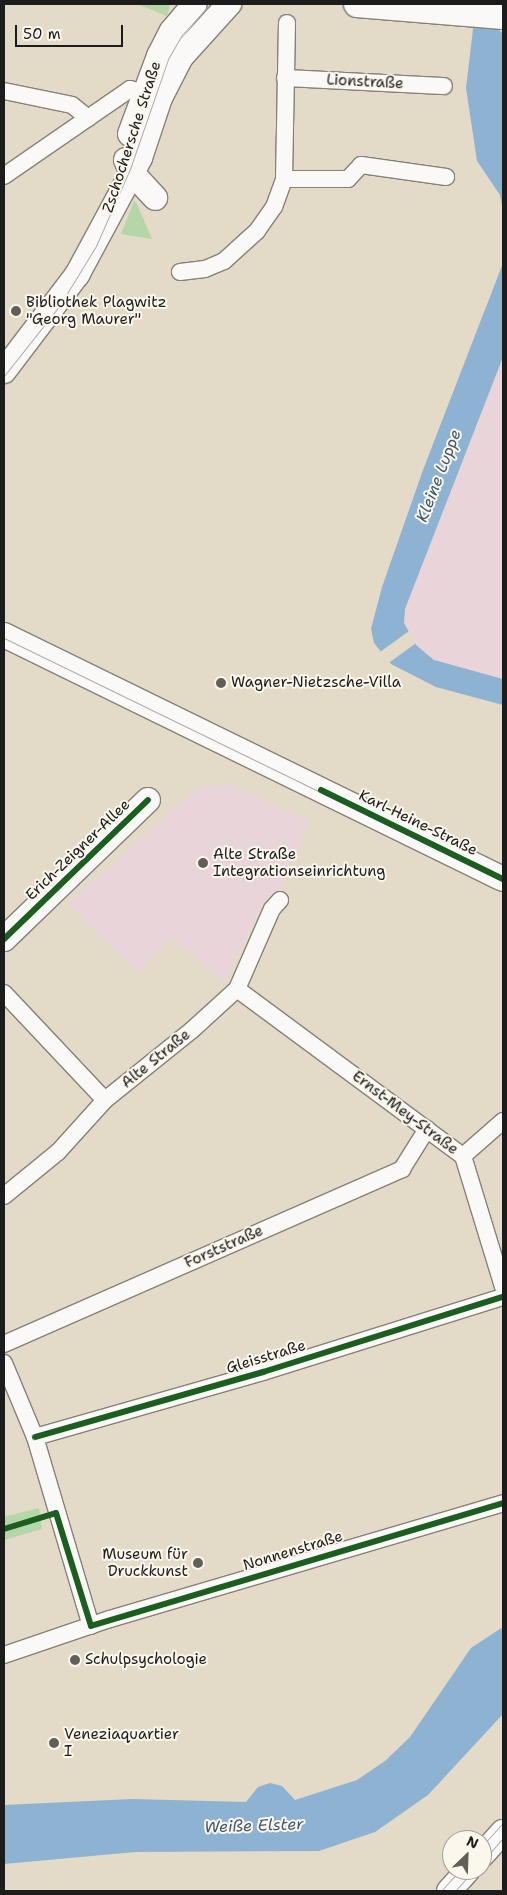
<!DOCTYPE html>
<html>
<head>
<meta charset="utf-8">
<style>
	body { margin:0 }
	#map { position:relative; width:507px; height:1895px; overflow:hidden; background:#e3dac8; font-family:"Shantell Sans",sans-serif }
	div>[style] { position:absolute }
	.built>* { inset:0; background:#e9d4d9 }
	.green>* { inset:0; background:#b4d6a8 }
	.water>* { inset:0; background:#8eb2d2 }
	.pier>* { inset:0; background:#e3dac8; transform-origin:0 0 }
	.roads { filter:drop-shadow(1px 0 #868178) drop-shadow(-1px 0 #868178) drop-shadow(0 1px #868178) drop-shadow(0 -1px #868178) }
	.street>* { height:16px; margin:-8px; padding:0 8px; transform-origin:8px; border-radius:8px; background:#fbf9f7 }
	.secondary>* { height:24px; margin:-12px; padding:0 12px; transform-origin:12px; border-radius:12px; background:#fbf9f7 }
	.primary>* { height:26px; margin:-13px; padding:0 13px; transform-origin:13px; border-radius:13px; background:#fbf9f7 }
	.tram>* { height:1px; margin:-0.5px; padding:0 0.5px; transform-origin:0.5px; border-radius:0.5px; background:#adaca9 }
	.cycleway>* { height:6px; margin:-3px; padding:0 3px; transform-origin:3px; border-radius:3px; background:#1b5e20 }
	.dots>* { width:14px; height:14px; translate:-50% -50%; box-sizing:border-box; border:2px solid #fbf7ec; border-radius:50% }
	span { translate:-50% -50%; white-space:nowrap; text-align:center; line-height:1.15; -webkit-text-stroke:4px #fbf7ec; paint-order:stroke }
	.street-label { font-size:15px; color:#1c1c1c }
	.poi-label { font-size:15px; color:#1c1c1c }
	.left { translate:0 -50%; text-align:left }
	.right { translate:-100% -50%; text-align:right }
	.water-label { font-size:16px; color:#3f5870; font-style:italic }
	.frame { position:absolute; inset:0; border:5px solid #1c1c1c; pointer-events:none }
	.north { position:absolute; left:442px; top:1830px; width:50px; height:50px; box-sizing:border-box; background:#fbf7ec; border:1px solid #a29f99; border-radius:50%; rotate:24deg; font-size:14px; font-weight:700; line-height:20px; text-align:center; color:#1c1c1c }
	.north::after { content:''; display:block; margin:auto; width:18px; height:22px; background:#625e58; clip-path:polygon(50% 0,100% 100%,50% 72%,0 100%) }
	.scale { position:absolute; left:15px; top:25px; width:108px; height:22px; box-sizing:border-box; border:2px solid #1c1c1c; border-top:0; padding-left:6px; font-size:15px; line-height:18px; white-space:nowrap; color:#1c1c1c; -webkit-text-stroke:4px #fbf7ec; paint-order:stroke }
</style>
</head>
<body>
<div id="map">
	<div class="built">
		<i style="clip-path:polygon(503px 357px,503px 679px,434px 660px,416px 645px,404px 623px,405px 609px)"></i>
		<i style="clip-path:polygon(231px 784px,310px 822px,275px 898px,267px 896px,224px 982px,172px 938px,138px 972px,68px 904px,198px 787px)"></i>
	</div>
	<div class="green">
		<i style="clip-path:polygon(137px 4px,170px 4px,167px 16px)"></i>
		<i style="clip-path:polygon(134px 201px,136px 202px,152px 239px,121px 234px)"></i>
		<i style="clip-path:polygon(39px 1508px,42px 1529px,4px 1540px,4px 1517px)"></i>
	</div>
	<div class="water">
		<i style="clip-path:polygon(476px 4px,502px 33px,503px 212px,500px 195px,477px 161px,466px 88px)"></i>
		<i style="clip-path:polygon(503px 263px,503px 357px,405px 609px,404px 623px,416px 645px,434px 660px,503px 679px,503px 705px,436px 687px,391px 664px,374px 643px,371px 629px,382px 587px,423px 470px)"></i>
		<i style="clip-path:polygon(503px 1627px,503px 1714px,428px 1795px,375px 1832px,319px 1851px,135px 1852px,4px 1864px,4px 1805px,132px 1799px,246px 1802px,258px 1787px,270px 1783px,282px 1786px,295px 1800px,357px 1780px,385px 1761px,410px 1737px,471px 1648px)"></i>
	</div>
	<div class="pier">
		<i style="left:409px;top:631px;width:14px;height:37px;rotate:54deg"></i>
	</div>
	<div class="roads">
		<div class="street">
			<i style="left:285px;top:78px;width:159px;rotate:2.9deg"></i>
			<i style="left:4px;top:91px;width:69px;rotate:11.6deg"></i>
			<i style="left:72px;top:105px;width:21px;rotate:39deg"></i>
			<i style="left:4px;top:176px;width:153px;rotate:-34.6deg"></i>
			<i style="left:130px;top:89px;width:15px;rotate:16deg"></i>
			<i style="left:284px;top:179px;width:64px"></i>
			<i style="left:348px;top:179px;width:19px;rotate:-47deg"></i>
			<i style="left:361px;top:165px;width:86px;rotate:8deg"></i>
			<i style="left:180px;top:272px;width:25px;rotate:-7deg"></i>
			<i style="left:205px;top:269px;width:21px;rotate:-23deg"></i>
			<i style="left:224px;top:261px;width:45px;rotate:-42.3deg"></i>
			<i style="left:257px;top:231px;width:29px;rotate:-55deg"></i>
			<i style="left:274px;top:207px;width:30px;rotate:-70deg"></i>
			<i style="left:284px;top:179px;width:156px;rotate:-88.9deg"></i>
			<i style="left:237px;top:989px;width:281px;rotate:36.5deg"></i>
			<i style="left:463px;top:1156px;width:137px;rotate:73deg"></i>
			<i style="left:4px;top:993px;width:147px;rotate:46.7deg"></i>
			<i style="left:463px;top:1156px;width:53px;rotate:-41.2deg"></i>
			<i style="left:4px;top:1196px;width:70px;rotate:-39.2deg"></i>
			<i style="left:58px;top:1152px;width:70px;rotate:-47.9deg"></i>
			<i style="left:105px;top:1100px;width:112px;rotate:-38.8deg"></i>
			<i style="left:192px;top:1030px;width:61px;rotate:-42.3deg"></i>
			<i style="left:237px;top:989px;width:87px;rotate:-66.4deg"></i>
			<i style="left:272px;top:909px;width:12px;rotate:-48deg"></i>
			<i style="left:4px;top:1344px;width:435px;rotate:-23.7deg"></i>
			<i style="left:402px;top:1169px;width:47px;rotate:-58deg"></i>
			<i style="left:4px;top:1363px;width:80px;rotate:67.3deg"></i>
			<i style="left:35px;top:1437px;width:197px;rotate:73.5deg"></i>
			<i style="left:35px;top:1437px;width:237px;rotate:-15.9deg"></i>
			<i style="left:263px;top:1372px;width:251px;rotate:-17.4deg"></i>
			<i style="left:4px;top:1655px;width:112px;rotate:-18.8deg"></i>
			<i style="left:110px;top:1619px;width:410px;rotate:-16.4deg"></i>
		</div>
		<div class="secondary">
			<i style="left:130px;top:134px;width:83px;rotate:-69.6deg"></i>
			<i style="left:159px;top:56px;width:28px;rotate:-63deg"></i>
			<i style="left:172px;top:31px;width:35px;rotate:-50deg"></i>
			<i style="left:126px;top:160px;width:14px;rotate:65deg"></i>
			<i style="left:132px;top:173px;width:34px;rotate:47deg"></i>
			<i style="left:4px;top:371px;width:121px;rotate:-52.8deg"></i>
			<i style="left:77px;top:275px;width:133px;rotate:-61.7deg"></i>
			<i style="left:140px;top:158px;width:63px;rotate:-71.6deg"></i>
			<i style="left:160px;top:98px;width:46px;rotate:-62.9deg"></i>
			<i style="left:181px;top:57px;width:72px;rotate:-47.8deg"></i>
			<i style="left:4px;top:635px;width:555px;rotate:26.06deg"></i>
			<i style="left:4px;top:939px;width:200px;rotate:-44deg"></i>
			<i style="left:482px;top:1855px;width:31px;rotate:-48deg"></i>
			<i style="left:449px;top:1891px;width:28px;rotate:-48deg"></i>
		</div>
		<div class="primary">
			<i style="left:357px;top:4px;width:146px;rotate:4.7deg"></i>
		</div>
	</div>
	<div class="tram">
		<i style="left:4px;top:376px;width:90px;rotate:-51.7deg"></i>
		<i style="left:60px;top:305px;width:69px;rotate:-58.6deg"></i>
		<i style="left:96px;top:246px;width:84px;rotate:-66.2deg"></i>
		<i style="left:130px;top:169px;width:116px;rotate:-70.9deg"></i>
		<i style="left:168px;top:59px;width:28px;rotate:-60deg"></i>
		<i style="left:182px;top:35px;width:42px;rotate:-47.9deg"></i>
		<i style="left:4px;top:638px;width:555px;rotate:25.96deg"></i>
		<i style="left:482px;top:1846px;width:31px;rotate:-48deg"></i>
		<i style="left:482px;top:1862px;width:32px;rotate:-49deg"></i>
		<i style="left:441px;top:1891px;width:28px;rotate:-48deg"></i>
		<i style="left:455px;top:1891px;width:28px;rotate:-48deg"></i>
	</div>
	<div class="cycleway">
		<i style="left:321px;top:790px;width:203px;rotate:26.1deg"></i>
		<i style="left:4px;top:939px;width:200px;rotate:-44deg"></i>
		<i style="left:35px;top:1437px;width:237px;rotate:-15.9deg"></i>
		<i style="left:263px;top:1372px;width:251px;rotate:-17.4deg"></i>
		<i style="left:4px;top:1529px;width:54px;rotate:-17.1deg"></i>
		<i style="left:56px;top:1513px;width:118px;rotate:72.8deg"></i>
		<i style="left:91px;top:1626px;width:430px;rotate:-16.6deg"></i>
	</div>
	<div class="dots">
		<i style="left:16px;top:311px;background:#625e58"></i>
		<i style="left:221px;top:683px;background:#625e58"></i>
		<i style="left:203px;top:863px;background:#625e58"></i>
		<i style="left:198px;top:1563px;background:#625e58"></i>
		<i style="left:75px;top:1660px;background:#625e58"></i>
		<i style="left:54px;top:1743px;background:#625e58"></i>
	</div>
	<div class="street-label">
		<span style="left:365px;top:82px;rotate:3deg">Lionstraße</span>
		<span style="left:132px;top:137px;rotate:-72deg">Zschochersche Straße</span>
		<span style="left:418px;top:823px;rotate:26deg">Karl-Heine-Straße</span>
		<span style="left:78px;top:850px;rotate:-44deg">Erich-Zeigner-Allee</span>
		<span style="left:156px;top:1059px;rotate:-39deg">Alte Straße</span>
		<span style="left:405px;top:1113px;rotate:37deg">Ernst-Mey-Straße</span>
		<span style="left:224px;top:1247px;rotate:-24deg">Forststraße</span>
		<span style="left:266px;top:1357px;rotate:-17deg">Gleisstraße</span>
		<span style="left:293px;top:1551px;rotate:-17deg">Nonnenstraße</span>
	</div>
	<div class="poi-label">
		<span class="left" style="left:26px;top:311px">Bibliothek Plagwitz<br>"Georg Maurer"</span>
		<span class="left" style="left:231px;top:683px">Wagner-Nietzsche-Villa</span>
		<span class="left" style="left:213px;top:863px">Alte Straße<br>Integrationseinrichtung</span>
		<span class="right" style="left:188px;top:1563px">Museum für<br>Druckkunst</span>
		<span class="left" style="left:85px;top:1660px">Schulpsychologie</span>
		<span class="left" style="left:64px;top:1743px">Veneziaquartier<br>I</span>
	</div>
	<div class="water-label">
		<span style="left:439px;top:476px;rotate:-69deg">Kleine Luppe</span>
		<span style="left:254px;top:1826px;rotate:-2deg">Weiße Elster</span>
	</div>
	<div class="frame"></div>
	<div class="north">N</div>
	<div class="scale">50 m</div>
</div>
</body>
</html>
